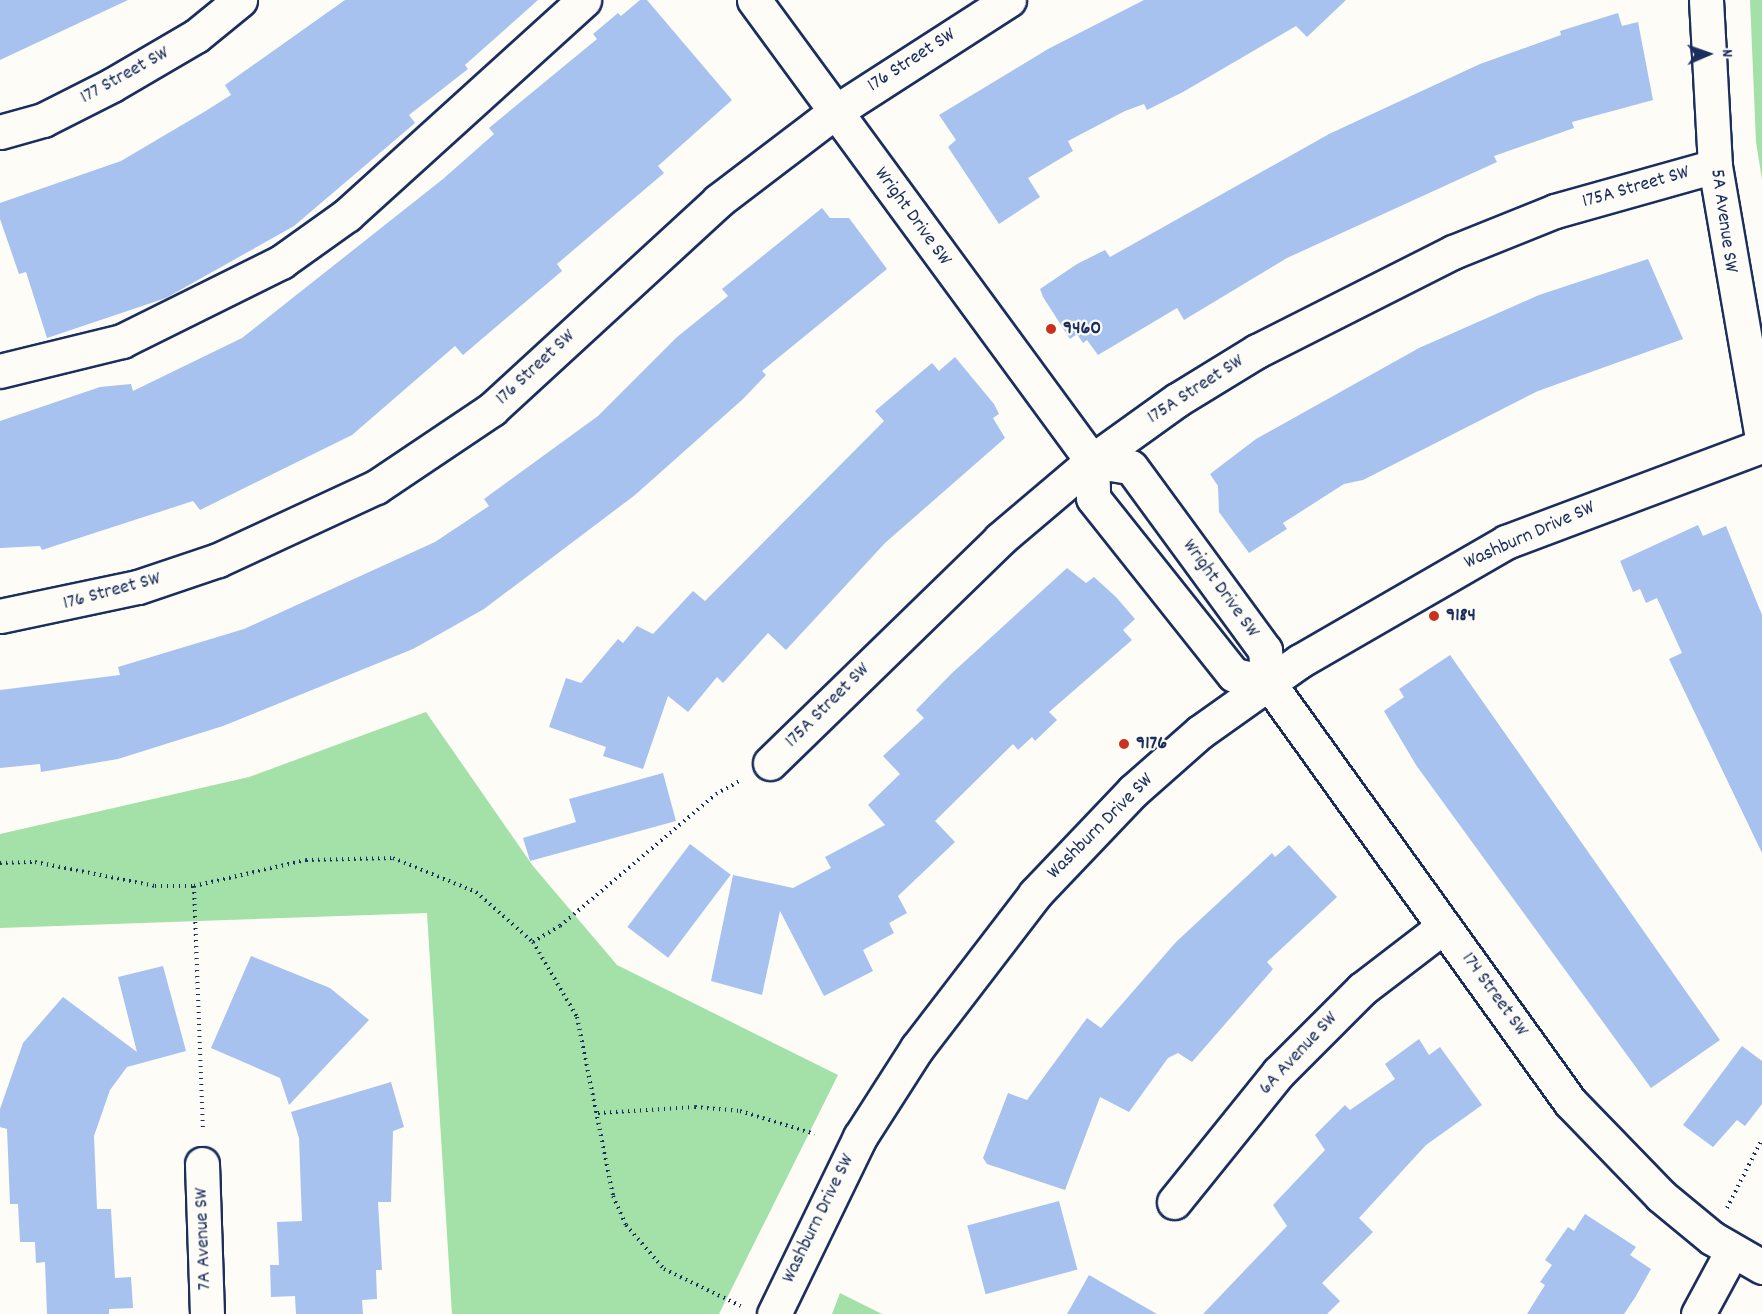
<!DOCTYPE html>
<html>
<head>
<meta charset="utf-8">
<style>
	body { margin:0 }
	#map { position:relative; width:1762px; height:1314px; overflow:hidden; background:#fdfcf7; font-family:Dekko,sans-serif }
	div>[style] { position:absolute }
	.green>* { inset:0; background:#a4e1a8 }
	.building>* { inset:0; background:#a7c2ef; transform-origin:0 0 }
	.path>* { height:4px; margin-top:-2px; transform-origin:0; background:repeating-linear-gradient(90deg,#1b2f5e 0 1.5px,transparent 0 6px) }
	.roads { filter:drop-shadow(2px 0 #1b2f5e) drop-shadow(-2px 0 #1b2f5e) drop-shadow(0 2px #1b2f5e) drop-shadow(0 -2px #1b2f5e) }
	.minor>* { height:33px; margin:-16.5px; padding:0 16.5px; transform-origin:16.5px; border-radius:16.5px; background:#fdfcf7 }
	.dots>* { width:16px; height:16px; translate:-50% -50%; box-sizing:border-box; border:3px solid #fdfcf7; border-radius:50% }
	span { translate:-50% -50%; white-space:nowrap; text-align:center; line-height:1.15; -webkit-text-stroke:4.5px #fdfcf7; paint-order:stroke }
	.street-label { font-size:20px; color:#1b2f5e }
	.poi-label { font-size:20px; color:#1b2f5e; font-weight:700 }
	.left { translate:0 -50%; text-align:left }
	.north { position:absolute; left:1678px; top:24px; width:60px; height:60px; -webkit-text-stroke:4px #fdfcf7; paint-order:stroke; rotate:88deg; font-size:16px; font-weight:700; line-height:24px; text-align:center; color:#1b2f5e }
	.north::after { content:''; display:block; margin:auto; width:21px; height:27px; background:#1b2f5e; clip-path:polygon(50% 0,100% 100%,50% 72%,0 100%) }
</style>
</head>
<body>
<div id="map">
	<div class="green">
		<i style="clip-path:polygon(1750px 0,1762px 0,1762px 180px,1756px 142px)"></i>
		<i style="clip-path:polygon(426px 712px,533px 866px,617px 965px,838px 1075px,719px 1314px,452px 1314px,427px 913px,0 928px,0 834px,249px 777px)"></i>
		<i style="clip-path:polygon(840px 1293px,882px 1314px,832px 1314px)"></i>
	</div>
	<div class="building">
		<i style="clip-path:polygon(0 0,128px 0,0 60px)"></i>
		<i style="clip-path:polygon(345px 0,538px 0,465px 65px,468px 69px,409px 115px,415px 123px,294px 226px,166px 298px,47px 338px,26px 272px,19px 274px,0 219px,0 203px,121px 161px,204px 112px,231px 95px,225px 85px)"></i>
		<i style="clip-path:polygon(640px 0,647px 0,732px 100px,658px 166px,664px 173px,557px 264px,562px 271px,523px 304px,463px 355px,455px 346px,352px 435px,200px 510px,193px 501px,42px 550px,40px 546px,0 548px,0 421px,100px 387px,131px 384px,133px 391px,242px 338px,443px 179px,494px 134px,489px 128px,597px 39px,593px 34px,618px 13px,621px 16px)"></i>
		<i style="clip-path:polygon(1144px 0,1346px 0,1307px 37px,1296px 26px,1183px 92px,1147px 110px,1144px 104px,1125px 111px,1068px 141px,1073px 151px,1028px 178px,1040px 197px,999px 224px,948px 147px,956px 140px,939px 115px,1048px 49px)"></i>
		<i style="clip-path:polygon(1618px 13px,1622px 26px,1638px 22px,1653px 100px,1572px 122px,1574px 128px,1494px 156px,1497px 162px,1287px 258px,1184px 320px,1177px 308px,1098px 355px,1087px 340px,1083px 343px,1077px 334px,1070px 339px,1043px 297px,1040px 289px,1077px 264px,1105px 250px,1110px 257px,1329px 134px,1480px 64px,1561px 35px,1560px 31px)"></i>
		<i style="clip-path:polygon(822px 208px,830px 218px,849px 218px,887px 269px,762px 371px,766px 375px,743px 399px,635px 495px,484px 609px,413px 649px,223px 726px,118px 759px,41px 772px,40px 764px,0 768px,0 690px,120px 675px,118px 667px,244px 629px,435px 542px,489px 506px,484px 499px,598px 416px,677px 337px,728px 296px,722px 289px)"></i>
		<i style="clip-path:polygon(1648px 259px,1683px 339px,1538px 391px,1363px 480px,1344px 484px,1283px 523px,1287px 529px,1249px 553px,1219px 512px,1218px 486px,1210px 474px,1256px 439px,1419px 348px,1539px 295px)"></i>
		<i style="clip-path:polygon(955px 357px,994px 404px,999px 414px,993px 418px,1005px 438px,885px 543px,786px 650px,768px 633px,723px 683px,717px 677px,688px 712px,668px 696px,643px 769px,603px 756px,606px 747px,549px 727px,566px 678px,581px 683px,618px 639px,623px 643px,637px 626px,653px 634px,693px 591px,705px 601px,884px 421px,875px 411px,932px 363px,939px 371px)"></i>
		<i style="clip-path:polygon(1698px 525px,1703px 536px,1726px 526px,1762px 615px,1762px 853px,1669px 659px,1682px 653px,1657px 598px,1646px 603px,1640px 589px,1633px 592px,1620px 561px)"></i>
		<i style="clip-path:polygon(1067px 568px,1086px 583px,1094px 577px,1116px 597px,1135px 619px,1123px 630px,1132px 640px,1049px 712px,1057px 720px,1035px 741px,1032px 737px,1018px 750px,1013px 744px,935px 821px,955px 842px,898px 896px,907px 913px,889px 923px,894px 933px,863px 950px,873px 971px,824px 996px,780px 911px,762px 995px,711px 981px,733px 875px,793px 888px,831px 868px,825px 857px,885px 825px,868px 805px,900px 774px,883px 756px,924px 718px,916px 710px,951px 674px)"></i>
		<i style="clip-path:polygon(1450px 655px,1720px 1040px,1651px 1088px,1416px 765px,1384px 711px,1404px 697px,1399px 689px)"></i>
		<i style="clip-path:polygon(663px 773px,676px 821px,530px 861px,523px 838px,576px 822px,569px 799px)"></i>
		<i style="left:690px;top:844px;width:51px;height:104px;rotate:37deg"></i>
		<i style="clip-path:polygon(1289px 845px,1337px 897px,1267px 962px,1273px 969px,1192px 1062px,1178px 1053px,1168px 1058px,1129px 1112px,1100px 1097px,1065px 1190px,987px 1164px,983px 1158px,1008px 1093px,1027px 1100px,1087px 1018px,1101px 1028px,1176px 942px,1272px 853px,1275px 857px)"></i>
		<i style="clip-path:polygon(251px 956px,330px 988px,369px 1020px,289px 1105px,280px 1078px,211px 1048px)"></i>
		<i style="clip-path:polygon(163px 966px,186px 1051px,127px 1067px,110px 1090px,94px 1136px,97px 1209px,111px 1209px,115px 1278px,131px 1277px,133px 1308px,109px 1309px,109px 1314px,47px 1314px,45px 1262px,36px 1263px,35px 1242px,20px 1242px,18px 1204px,10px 1204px,7px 1129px,0 1127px,0 1109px,23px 1043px,63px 997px,137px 1052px,118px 977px)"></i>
		<i style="clip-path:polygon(1419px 1039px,1429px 1055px,1440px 1047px,1482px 1105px,1426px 1145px,1359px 1218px,1373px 1232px,1322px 1283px,1340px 1301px,1327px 1314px,1203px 1314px,1287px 1226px,1273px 1205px,1325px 1150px,1315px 1135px,1345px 1105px,1350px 1110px,1395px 1079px,1385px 1064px)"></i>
		<i style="clip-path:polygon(1742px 1046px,1762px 1061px,1762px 1104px,1745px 1126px,1737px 1120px,1713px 1147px,1683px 1125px)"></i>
		<i style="clip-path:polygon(391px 1082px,404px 1127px,393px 1131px,391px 1202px,378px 1202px,382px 1270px,376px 1270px,377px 1299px,362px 1300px,363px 1314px,296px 1314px,295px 1296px,271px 1297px,270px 1265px,279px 1265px,277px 1222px,302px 1221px,299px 1138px,291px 1112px)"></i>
		<i style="left:1059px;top:1201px;width:71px;height:95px;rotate:75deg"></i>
		<i style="clip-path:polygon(1585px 1214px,1636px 1247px,1630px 1255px,1651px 1269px,1636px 1296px,1624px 1314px,1527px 1314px,1545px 1285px,1540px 1282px,1552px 1265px,1545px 1260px,1568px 1227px,1574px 1231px)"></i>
		<i style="clip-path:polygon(1089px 1275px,1157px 1314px,1067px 1314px)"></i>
	</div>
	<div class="path">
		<i style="left:0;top:863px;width:35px;rotate:-2deg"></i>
		<i style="left:35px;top:862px;width:122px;rotate:11.3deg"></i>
		<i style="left:155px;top:886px;width:39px"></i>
		<i style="left:194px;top:886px;width:115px;rotate:-13.1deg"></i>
		<i style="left:306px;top:860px;width:87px;rotate:-1.3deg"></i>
		<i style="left:393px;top:858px;width:90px;rotate:22.3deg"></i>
		<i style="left:476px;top:892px;width:76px;rotate:41.3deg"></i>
		<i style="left:533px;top:942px;width:87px;rotate:59.6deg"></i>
		<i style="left:577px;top:1017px;width:183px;rotate:78.6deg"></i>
		<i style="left:613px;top:1196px;width:32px;rotate:66deg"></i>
		<i style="left:626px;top:1225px;width:58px;rotate:49.2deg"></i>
		<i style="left:664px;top:1269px;width:85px;rotate:25.7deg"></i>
		<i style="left:194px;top:886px;width:244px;rotate:87.9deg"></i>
		<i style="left:533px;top:942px;width:31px;rotate:-31deg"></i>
		<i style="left:560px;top:926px;width:204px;rotate:-40.2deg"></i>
		<i style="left:716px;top:794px;width:29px;rotate:-29deg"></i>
		<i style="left:598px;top:1113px;width:97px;rotate:-3.5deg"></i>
		<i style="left:695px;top:1107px;width:45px;rotate:5.1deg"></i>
		<i style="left:740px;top:1111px;width:78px;rotate:17deg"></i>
		<i style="left:1727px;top:1208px;width:77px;rotate:-63.1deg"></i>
	</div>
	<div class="roads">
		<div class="minor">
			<i style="left:754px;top:0;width:572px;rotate:53.75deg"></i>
			<i style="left:1092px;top:461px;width:37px;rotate:88deg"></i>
			<i style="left:1093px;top:498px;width:226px;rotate:51.5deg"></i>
			<i style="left:1234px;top:675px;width:35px;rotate:12deg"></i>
			<i style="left:1706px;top:0;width:166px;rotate:86.9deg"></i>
			<i style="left:1715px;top:166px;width:277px;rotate:80.2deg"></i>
			<i style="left:0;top:132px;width:45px;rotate:-15.6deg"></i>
			<i style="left:43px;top:120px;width:77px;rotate:-26.9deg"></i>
			<i style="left:112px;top:85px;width:97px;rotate:-30.3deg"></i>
			<i style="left:196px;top:36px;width:57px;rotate:-39.3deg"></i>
			<i style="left:0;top:371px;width:126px;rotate:-13.8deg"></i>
			<i style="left:122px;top:341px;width:178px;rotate:-26.4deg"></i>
			<i style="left:281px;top:262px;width:81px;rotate:-35.5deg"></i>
			<i style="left:347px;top:215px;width:320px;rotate:-42.2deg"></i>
			<i style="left:1092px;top:461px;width:39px;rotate:9deg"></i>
			<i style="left:1131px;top:467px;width:227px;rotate:53.8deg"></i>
			<i style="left:1265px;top:650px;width:32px;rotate:85deg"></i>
			<i style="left:0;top:616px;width:141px;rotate:-11.9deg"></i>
			<i style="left:138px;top:587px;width:84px;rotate:-18.6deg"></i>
			<i style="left:218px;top:560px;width:174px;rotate:-24.8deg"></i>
			<i style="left:376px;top:487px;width:140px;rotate:-33.9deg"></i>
			<i style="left:492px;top:409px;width:307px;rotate:-42.6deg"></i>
			<i style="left:718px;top:201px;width:147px;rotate:-37.3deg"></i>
			<i style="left:835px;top:112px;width:207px;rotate:-32.8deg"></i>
			<i style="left:1268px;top:682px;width:517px;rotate:54.28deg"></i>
			<i style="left:1570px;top:1102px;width:131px;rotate:45.9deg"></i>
			<i style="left:1661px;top:1196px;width:66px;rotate:39.5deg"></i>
			<i style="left:1712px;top:1238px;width:58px;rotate:30.1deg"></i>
			<i style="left:770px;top:763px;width:321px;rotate:-44.2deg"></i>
			<i style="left:1000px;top:539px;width:121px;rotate:-40.3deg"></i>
			<i style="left:1092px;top:461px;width:105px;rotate:-35.7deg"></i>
			<i style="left:1177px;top:400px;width:94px;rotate:-31.5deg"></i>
			<i style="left:1257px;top:351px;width:220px;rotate:-26.8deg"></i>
			<i style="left:1453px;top:252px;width:110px;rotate:-21.9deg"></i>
			<i style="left:1555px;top:211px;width:166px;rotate:-15.7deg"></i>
			<i style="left:202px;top:1164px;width:150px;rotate:88.1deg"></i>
			<i style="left:1174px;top:1202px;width:166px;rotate:-51.1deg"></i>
			<i style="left:1278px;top:1073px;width:119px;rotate:-45deg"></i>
			<i style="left:1362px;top:989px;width:103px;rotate:-37.5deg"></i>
			<i style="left:774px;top:1314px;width:197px;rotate:-64.1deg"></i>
			<i style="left:860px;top:1137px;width:106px;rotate:-57.4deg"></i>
			<i style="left:917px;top:1048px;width:194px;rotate:-52.5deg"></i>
			<i style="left:1035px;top:894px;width:142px;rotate:-46.4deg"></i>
			<i style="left:1133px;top:791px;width:89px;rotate:-41.4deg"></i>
			<i style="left:1200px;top:732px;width:123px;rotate:-35.4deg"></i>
			<i style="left:1300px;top:661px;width:238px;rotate:-30deg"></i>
			<i style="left:1506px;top:542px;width:273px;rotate:-20.6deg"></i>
			<i style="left:1698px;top:1314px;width:72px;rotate:-61.6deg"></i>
		</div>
	</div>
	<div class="dots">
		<i style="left:1051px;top:329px;background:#c8321e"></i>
		<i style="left:1434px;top:616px;background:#c8321e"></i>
		<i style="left:1124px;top:744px;background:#c8321e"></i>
	</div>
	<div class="street-label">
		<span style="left:912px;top:61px;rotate:-33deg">176 Street SW</span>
		<span style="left:125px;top:76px;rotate:-29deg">177 Street SW</span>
		<span style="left:1636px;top:188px;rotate:-16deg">175A Street SW</span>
		<span style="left:912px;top:217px;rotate:54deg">Wright Drive SW</span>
		<span style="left:1723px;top:221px;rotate:82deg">5A Avenue SW</span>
		<span style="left:536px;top:368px;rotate:-43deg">176 Street SW</span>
		<span style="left:1196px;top:390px;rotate:-33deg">175A Street SW</span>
		<span style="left:1530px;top:536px;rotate:-24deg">Washburn Drive SW</span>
		<span style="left:1220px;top:589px;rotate:54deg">Wright Drive SW</span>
		<span style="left:112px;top:592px;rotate:-15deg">176 Street SW</span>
		<span style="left:828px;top:706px;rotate:-45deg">175A Street SW</span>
		<span style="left:1101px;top:827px;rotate:-45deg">Washburn Drive SW</span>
		<span style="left:1494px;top:995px;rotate:54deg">174 Street SW</span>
		<span style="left:1299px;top:1054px;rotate:-47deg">6A Avenue SW</span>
		<span style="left:819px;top:1219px;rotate:-64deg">Washburn Drive SW</span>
		<span style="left:204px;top:1239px;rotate:-92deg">7A Avenue SW</span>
	</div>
	<div class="poi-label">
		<span class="left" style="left:1063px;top:329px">9460</span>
		<span class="left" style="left:1446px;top:616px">9184</span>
		<span class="left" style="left:1136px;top:744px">9176</span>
	</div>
	<div class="north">N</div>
</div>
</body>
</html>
